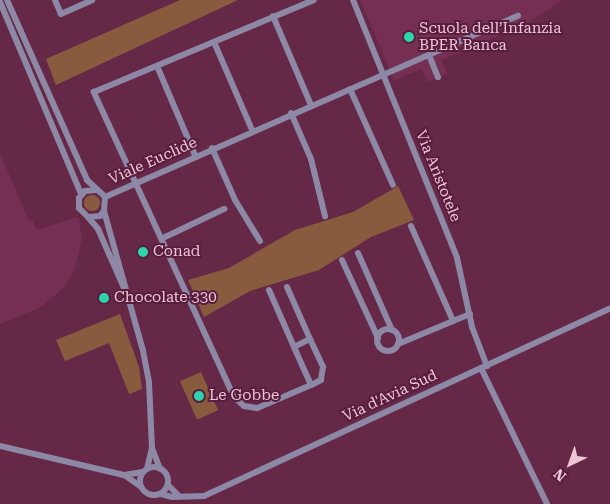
<!DOCTYPE html>
<html>
<head>
<meta charset="utf-8">
<style>
	body { margin:0 }
	#map { position:relative; width:610px; height:504px; overflow:hidden; background:#662847; font-family:"Roboto Serif",serif }
	div>[style] { position:absolute }
	.built>* { inset:0; background:#742f52 }
	.green>* { inset:0; background:#885b3f; transform-origin:0 0 }
	.round { border-radius:50% }
	.minor>* { height:6px; margin:-3px; padding:0 3px; transform-origin:3px; border-radius:3px; background:#8c88a5 }
	.minor>.ring { margin:-3px; padding:0; box-sizing:content-box; background:none; border:6px solid #8c88a5; border-radius:50% }
	.dots>* { width:14px; height:14px; translate:-50% -50%; box-sizing:border-box; border:2px solid #5a1d3d; border-radius:50% }
	span { translate:-50% -50%; white-space:nowrap; text-align:center; line-height:1.15; -webkit-text-stroke:4px #5a1d3d; paint-order:stroke }
	.poi-label { font-size:15px; color:#ecc6d6 }
	.left { translate:0 -50%; text-align:left }
	.street-label { font-size:15px; color:#ecc6d6 }
	.north { position:absolute; left:545px; top:439px; width:50px; height:50px; -webkit-text-stroke:4px #5a1d3d; paint-order:stroke; rotate:222deg; font-size:14px; font-weight:700; line-height:20px; text-align:center; color:#ecc6d6 }
	.north::after { content:''; display:block; margin:auto; width:18px; height:22px; background:#ecc6d6; clip-path:polygon(50% 0,100% 100%,50% 72%,0 100%) }
</style>
</head>
<body>
<div id="map">
	<div class="built">
		<i style="clip-path:polygon(360px 0,563px 0,524px 25px,442px 60px,447px 74px,428px 82px,422px 69px,394px 80px)"></i>
		<i style="clip-path:polygon(0 153px,29px 221px,32px 220px,37px 230px,76px 217px,79px 219px,82px 239px,74px 271px,63px 288px,41px 307px,0 324px)"></i>
	</div>
	<div class="green">
		<i style="clip-path:polygon(180px 0,238px 0,56px 85px,46px 59px)"></i>
		<i style="clip-path:polygon(398px 186px,414px 220px,371px 237px,319px 270px,250px 291px,204px 317px,188px 280px,229px 268px,295px 230px,353px 212px)"></i>
		<i class="round" style="left:84px;top:195px;width:16px;height:16px"></i>
		<i style="clip-path:polygon(120px 314px,139px 367px,142px 389px,129px 394px,109px 343px,65px 361px,56px 340px)"></i>
		<i style="left:201px;top:372px;width:42px;height:23px;rotate:66deg"></i>
	</div>
	<div class="minor">
		<i style="left:7px;top:0;width:197px;rotate:66deg"></i>
		<i style="left:87px;top:180px;width:25px;rotate:43deg"></i>
		<i style="left:105px;top:197px;width:14px;rotate:94deg"></i>
		<i style="left:104px;top:211px;width:6px;rotate:129deg"></i>
		<i style="left:100px;top:216px;width:12px;rotate:175deg"></i>
		<i style="left:88px;top:217px;width:13px;rotate:-135deg"></i>
		<i style="left:79px;top:208px;width:10px;rotate:-90deg"></i>
		<i style="left:79px;top:198px;width:9px;rotate:-49deg"></i>
		<i style="left:85px;top:191px;width:11px;rotate:-5deg"></i>
		<i style="left:55px;top:0;width:15px;rotate:67deg"></i>
		<i style="left:61px;top:14px;width:34px;rotate:-24deg"></i>
		<i style="left:353px;top:0;width:278px;rotate:68deg"></i>
		<i style="left:457px;top:258px;width:71px;rotate:77.7deg"></i>
		<i style="left:472px;top:327px;width:42px;rotate:69deg"></i>
		<i style="left:0;top:2px;width:208px;rotate:67.1deg"></i>
		<i style="left:273px;top:16px;width:97px;rotate:66.9deg"></i>
		<i style="left:214px;top:42px;width:96px;rotate:66.6deg"></i>
		<i style="left:429px;top:55px;width:24px;rotate:68deg"></i>
		<i style="left:157px;top:66px;width:97px;rotate:66.9deg"></i>
		<i style="left:350px;top:89px;width:105px;rotate:65.9deg"></i>
		<i style="left:291px;top:113px;width:50px;rotate:66.5deg"></i>
		<i style="left:311px;top:159px;width:59px;rotate:76.2deg"></i>
		<i style="left:212px;top:148px;width:57px;rotate:66.1deg"></i>
		<i style="left:235px;top:200px;width:48px;rotate:58.6deg"></i>
		<i style="left:105px;top:197px;width:451px;rotate:-23.7deg"></i>
		<i style="left:104px;top:211px;width:145px;rotate:74.4deg"></i>
		<i style="left:143px;top:351px;width:32px;rotate:79deg"></i>
		<i style="left:149px;top:382px;width:66px;rotate:87.4deg"></i>
		<i style="left:152px;top:448px;width:22px;rotate:69deg"></i>
		<i style="left:88px;top:217px;width:16px;rotate:50deg"></i>
		<i style="left:98px;top:229px;width:64px;rotate:66.2deg"></i>
		<i style="left:411px;top:226px;width:104px;rotate:66.1deg"></i>
		<i style="left:163px;top:238px;width:68px;rotate:-25.4deg"></i>
		<i style="left:358px;top:253px;width:84px;rotate:66.2deg"></i>
		<i style="left:342px;top:260px;width:86px;rotate:65.2deg"></i>
		<i style="left:287px;top:287px;width:57px;rotate:66.1deg"></i>
		<i style="left:269px;top:290px;width:62px;rotate:66.3deg"></i>
		<i class="ring" style="left:377px;top:329px;width:16px;height:16px"></i>
		<i style="left:398px;top:344px;width:78px;rotate:-22.6deg"></i>
		<i style="left:481px;top:368px;width:151px;rotate:64.1deg"></i>
		<i style="left:311px;top:385px;width:42px;rotate:-114.1deg"></i>
		<i style="left:294px;top:347px;width:18px;rotate:-27deg"></i>
		<i style="left:310px;top:339px;width:31px;rotate:65deg"></i>
		<i style="left:323px;top:367px;width:13px;rotate:99deg"></i>
		<i style="left:321px;top:380px;width:11px;rotate:153deg"></i>
		<i style="left:311px;top:385px;width:59px;rotate:156.9deg"></i>
		<i style="left:257px;top:408px;width:13px;rotate:-171deg"></i>
		<i style="left:244px;top:406px;width:13px;rotate:-138deg"></i>
		<i style="left:234px;top:397px;width:336px;rotate:-114.7deg"></i>
		<i style="left:94px;top:92px;width:238px;rotate:-22.7deg"></i>
		<i style="left:0;top:446px;width:127px;rotate:13.2deg"></i>
		<i class="ring" style="left:140px;top:467px;width:22px;height:22px"></i>
		<i style="left:147px;top:469px;width:22px;rotate:-77deg"></i>
		<i style="left:168px;top:485px;width:16px;rotate:45deg"></i>
		<i style="left:140px;top:486px;width:19px;rotate:-145deg"></i>
		<i style="left:124px;top:475px;width:19px;rotate:-9deg"></i>
		<i style="left:161px;top:494px;width:11px;rotate:15deg"></i>
		<i style="left:172px;top:497px;width:32px;rotate:-2deg"></i>
		<i style="left:204px;top:496px;width:447px;rotate:-24.8deg"></i>
	</div>
	<div class="dots">
		<i style="left:409px;top:37px;background:#2cd5ab"></i>
		<i style="left:143px;top:252px;background:#2cd5ab"></i>
		<i style="left:104px;top:298px;background:#2cd5ab"></i>
		<i style="left:199px;top:396px;background:#2cd5ab"></i>
	</div>
	<div class="poi-label">
		<span class="left" style="left:419px;top:37px">Scuola dell’Infanzia<br>BPER Banca</span>
		<span class="left" style="left:153px;top:252px">Conad</span>
		<span class="left" style="left:114px;top:298px">Chocolate 330</span>
		<span class="left" style="left:209px;top:396px">Le Gobbe</span>
	</div>
	<div class="street-label">
		<span style="left:153px;top:161px;rotate:-24deg">Viale Euclide</span>
		<span style="left:438px;top:176px;rotate:68deg">Via Aristotele</span>
		<span style="left:390px;top:396px;rotate:-25deg">Via d'Avia Sud</span>
	</div>
	<div class="north">N</div>
</div>
</body>
</html>
